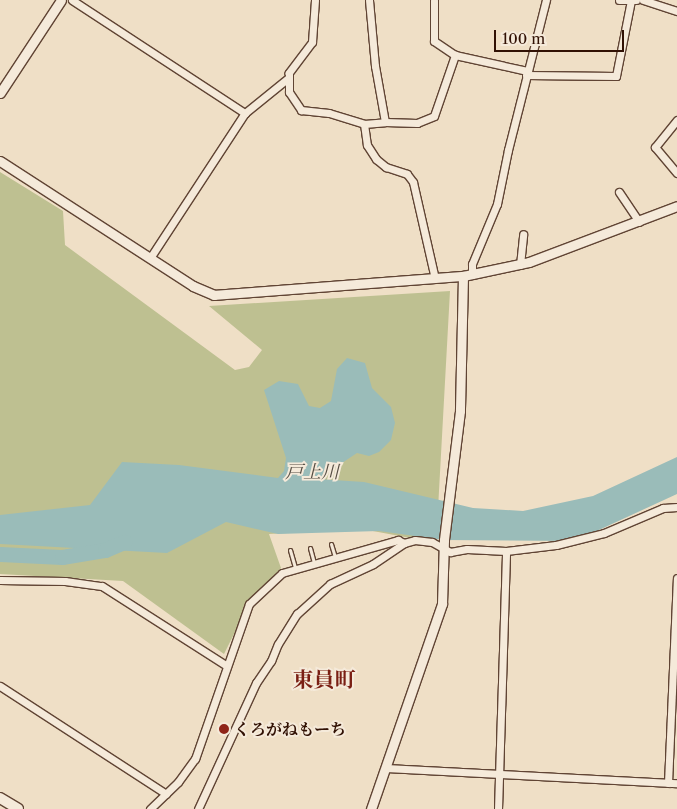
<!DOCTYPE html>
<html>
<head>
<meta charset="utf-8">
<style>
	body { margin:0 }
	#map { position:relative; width:677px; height:809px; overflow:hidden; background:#efdfc6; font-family:"Libre Caslon Text","Noto Serif JP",serif }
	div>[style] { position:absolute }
	.green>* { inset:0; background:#bec091 }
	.water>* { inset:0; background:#9abcb9 }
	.river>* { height:15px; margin:-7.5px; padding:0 7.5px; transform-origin:7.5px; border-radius:7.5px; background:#9abcb9 }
	.roads { filter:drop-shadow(1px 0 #604434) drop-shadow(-1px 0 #604434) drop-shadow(0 1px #604434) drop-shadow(0 -1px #604434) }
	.service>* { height:3px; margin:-1.5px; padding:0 1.5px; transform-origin:1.5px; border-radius:1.5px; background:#f5eada }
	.minor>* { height:7px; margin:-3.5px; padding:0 3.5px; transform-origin:3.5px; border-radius:3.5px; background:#f5eada }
	.tertiary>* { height:9px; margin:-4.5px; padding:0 4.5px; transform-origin:4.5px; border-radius:4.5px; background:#f5eada }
	.secondary>* { height:10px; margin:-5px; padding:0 5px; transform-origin:5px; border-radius:5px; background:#f5eada }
	.dots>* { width:14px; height:14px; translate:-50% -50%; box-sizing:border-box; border:2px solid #f5eada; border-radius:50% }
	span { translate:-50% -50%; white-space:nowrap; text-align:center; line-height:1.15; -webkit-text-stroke:4px #f5eada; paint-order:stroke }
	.poi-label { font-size:16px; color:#311104; font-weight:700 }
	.left { translate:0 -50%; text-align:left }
	.water-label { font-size:18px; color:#564d43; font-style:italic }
	.district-label { font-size:21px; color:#7a1f14; font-weight:700 }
	.scale { position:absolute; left:494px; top:30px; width:130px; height:22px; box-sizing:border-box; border:2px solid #311104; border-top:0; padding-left:6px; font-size:15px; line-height:18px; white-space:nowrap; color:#311104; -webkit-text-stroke:4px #f5eada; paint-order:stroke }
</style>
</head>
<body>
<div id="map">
	<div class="green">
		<i style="clip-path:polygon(0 172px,63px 211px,65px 245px,235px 370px,249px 367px,262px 350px,209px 306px,450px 291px,438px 509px,432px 542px,362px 529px,269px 534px,281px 568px,249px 604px,224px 654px,123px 581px,0 574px)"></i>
	</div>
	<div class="water">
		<i style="clip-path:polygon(347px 358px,365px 363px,372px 388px,391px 407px,395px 423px,391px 440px,379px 452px,369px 456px,357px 453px,318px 479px,364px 482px,473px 508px,523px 511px,593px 496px,677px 457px,677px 494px,575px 541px,444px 540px,379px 531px,278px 534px,226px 522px,167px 553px,0 544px,0 515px,90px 505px,122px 462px,179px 465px,278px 478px,284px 471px,286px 458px,264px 390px,279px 381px,298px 384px,309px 406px,320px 408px,331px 401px,337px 369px)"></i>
	</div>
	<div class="river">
		<i style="left:0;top:554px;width:62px;rotate:2.8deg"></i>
		<i style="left:62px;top:557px;width:44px;rotate:-9.2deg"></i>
		<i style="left:105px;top:550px;width:21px;rotate:-23deg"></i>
	</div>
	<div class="roads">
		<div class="service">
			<i style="left:331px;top:544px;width:14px;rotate:73deg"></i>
			<i style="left:310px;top:548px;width:16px;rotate:75deg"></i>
			<i style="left:290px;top:550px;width:19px;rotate:74deg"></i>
		</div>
		<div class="minor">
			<i style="left:72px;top:0;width:207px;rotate:33.2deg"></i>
			<i style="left:315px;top:0;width:42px;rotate:94.1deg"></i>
			<i style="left:312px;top:42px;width:39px;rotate:127deg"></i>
			<i style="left:289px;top:73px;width:19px;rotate:90deg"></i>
			<i style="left:289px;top:92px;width:22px;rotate:56deg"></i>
			<i style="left:301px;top:110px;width:28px;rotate:6deg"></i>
			<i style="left:329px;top:113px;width:37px;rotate:17deg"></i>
			<i style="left:364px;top:124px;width:21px;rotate:-5deg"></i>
			<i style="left:385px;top:122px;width:57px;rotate:-100.1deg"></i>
			<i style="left:375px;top:66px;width:66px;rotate:-95.2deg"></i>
			<i style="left:434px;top:0;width:41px;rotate:90deg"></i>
			<i style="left:434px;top:41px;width:25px;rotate:34deg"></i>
			<i style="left:455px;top:55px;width:74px;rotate:12.5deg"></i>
			<i style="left:619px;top:0;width:17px"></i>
			<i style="left:643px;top:0;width:36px;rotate:18deg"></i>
			<i style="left:526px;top:75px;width:90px;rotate:0.6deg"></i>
			<i style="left:616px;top:76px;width:77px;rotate:-78.8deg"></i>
			<i style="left:677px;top:120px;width:35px;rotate:129deg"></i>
			<i style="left:655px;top:147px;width:34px;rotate:50deg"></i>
			<i style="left:385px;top:122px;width:32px;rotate:2deg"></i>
			<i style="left:417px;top:123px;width:18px;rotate:-22deg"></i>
			<i style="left:434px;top:116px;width:65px;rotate:-71deg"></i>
			<i style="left:364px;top:124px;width:21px;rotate:82deg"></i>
			<i style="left:367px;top:145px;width:17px;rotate:57deg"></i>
			<i style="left:376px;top:159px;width:13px;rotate:39deg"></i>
			<i style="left:386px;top:167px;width:22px;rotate:18deg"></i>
			<i style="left:407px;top:174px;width:10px;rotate:53deg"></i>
			<i style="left:413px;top:182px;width:99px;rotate:77.2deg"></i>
			<i style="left:619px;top:192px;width:36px;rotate:56deg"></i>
			<i style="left:150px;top:258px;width:173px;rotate:-56.8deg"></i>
			<i style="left:245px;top:113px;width:54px;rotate:-39deg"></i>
			<i style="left:520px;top:265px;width:31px;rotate:-84deg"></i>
			<i style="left:472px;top:275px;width:11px;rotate:-90deg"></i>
			<i style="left:472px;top:264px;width:65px;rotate:-67.4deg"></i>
			<i style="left:497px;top:204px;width:55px;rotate:-78.5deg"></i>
			<i style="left:508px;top:150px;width:155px;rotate:-75.8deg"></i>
			<i style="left:0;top:580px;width:65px;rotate:0.9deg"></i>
			<i style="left:65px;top:581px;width:37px;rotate:8deg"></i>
			<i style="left:102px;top:586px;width:148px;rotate:32.6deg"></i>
			<i style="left:0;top:686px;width:198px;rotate:33deg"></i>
			<i style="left:386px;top:768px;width:291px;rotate:3deg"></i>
			<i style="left:668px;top:783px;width:205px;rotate:-87.5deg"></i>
			<i style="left:150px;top:809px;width:39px;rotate:-44deg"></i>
			<i style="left:178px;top:782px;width:29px;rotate:-54deg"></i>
			<i style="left:195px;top:759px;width:164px;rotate:-70.8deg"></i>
			<i style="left:249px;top:604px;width:45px;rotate:-43.2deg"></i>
			<i style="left:282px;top:573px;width:121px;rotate:-15.9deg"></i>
			<i style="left:398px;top:540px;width:7px;rotate:27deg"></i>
			<i style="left:198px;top:809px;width:139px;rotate:-65.3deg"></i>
			<i style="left:256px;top:683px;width:27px;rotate:-56deg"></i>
			<i style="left:271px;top:661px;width:18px;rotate:-68deg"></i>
			<i style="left:278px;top:644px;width:36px;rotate:-58deg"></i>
			<i style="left:297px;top:614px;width:45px;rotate:-42.3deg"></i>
			<i style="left:330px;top:584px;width:47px;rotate:-24.9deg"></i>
			<i style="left:373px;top:564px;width:37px;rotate:-34deg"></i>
			<i style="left:404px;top:543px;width:11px;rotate:-15deg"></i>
			<i style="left:415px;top:540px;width:17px;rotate:7deg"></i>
			<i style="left:432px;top:542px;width:21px;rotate:29deg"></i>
			<i style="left:450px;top:552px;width:17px;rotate:-10deg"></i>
			<i style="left:467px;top:549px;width:39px;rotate:3deg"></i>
			<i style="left:506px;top:551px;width:50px;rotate:-6.8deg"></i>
			<i style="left:556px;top:545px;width:49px;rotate:-14deg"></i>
			<i style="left:604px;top:533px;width:64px;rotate:-23deg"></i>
			<i style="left:663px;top:508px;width:14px;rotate:-4deg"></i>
			<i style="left:498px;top:809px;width:258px;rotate:-88.2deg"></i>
		</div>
		<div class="tertiary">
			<i style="left:0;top:93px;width:111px;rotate:-56.7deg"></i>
			<i style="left:0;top:161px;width:230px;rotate:32.9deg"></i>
			<i style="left:193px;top:286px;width:23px;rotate:23deg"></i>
			<i style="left:214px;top:295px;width:250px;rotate:-4.4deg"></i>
			<i style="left:463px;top:276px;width:135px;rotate:91.3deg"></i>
			<i style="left:460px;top:411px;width:130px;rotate:97.1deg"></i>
			<i style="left:444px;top:540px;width:64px;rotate:91.8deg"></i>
			<i style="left:442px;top:604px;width:217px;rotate:109.1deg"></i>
			<i style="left:463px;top:276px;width:67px;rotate:-12deg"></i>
			<i style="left:529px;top:262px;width:158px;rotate:-20.7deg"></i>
		</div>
		<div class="secondary">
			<i style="left:0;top:798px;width:21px;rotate:31deg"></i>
		</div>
	</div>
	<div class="dots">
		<i style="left:224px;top:729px;background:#8f2418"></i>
	</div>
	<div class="poi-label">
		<span class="left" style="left:234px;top:729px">くろがねもーち</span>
	</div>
	<div class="water-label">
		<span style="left:312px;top:472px">戸上川</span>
	</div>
	<div class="district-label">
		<span style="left:324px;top:680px">東員町</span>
	</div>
	<div class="scale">100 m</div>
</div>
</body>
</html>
